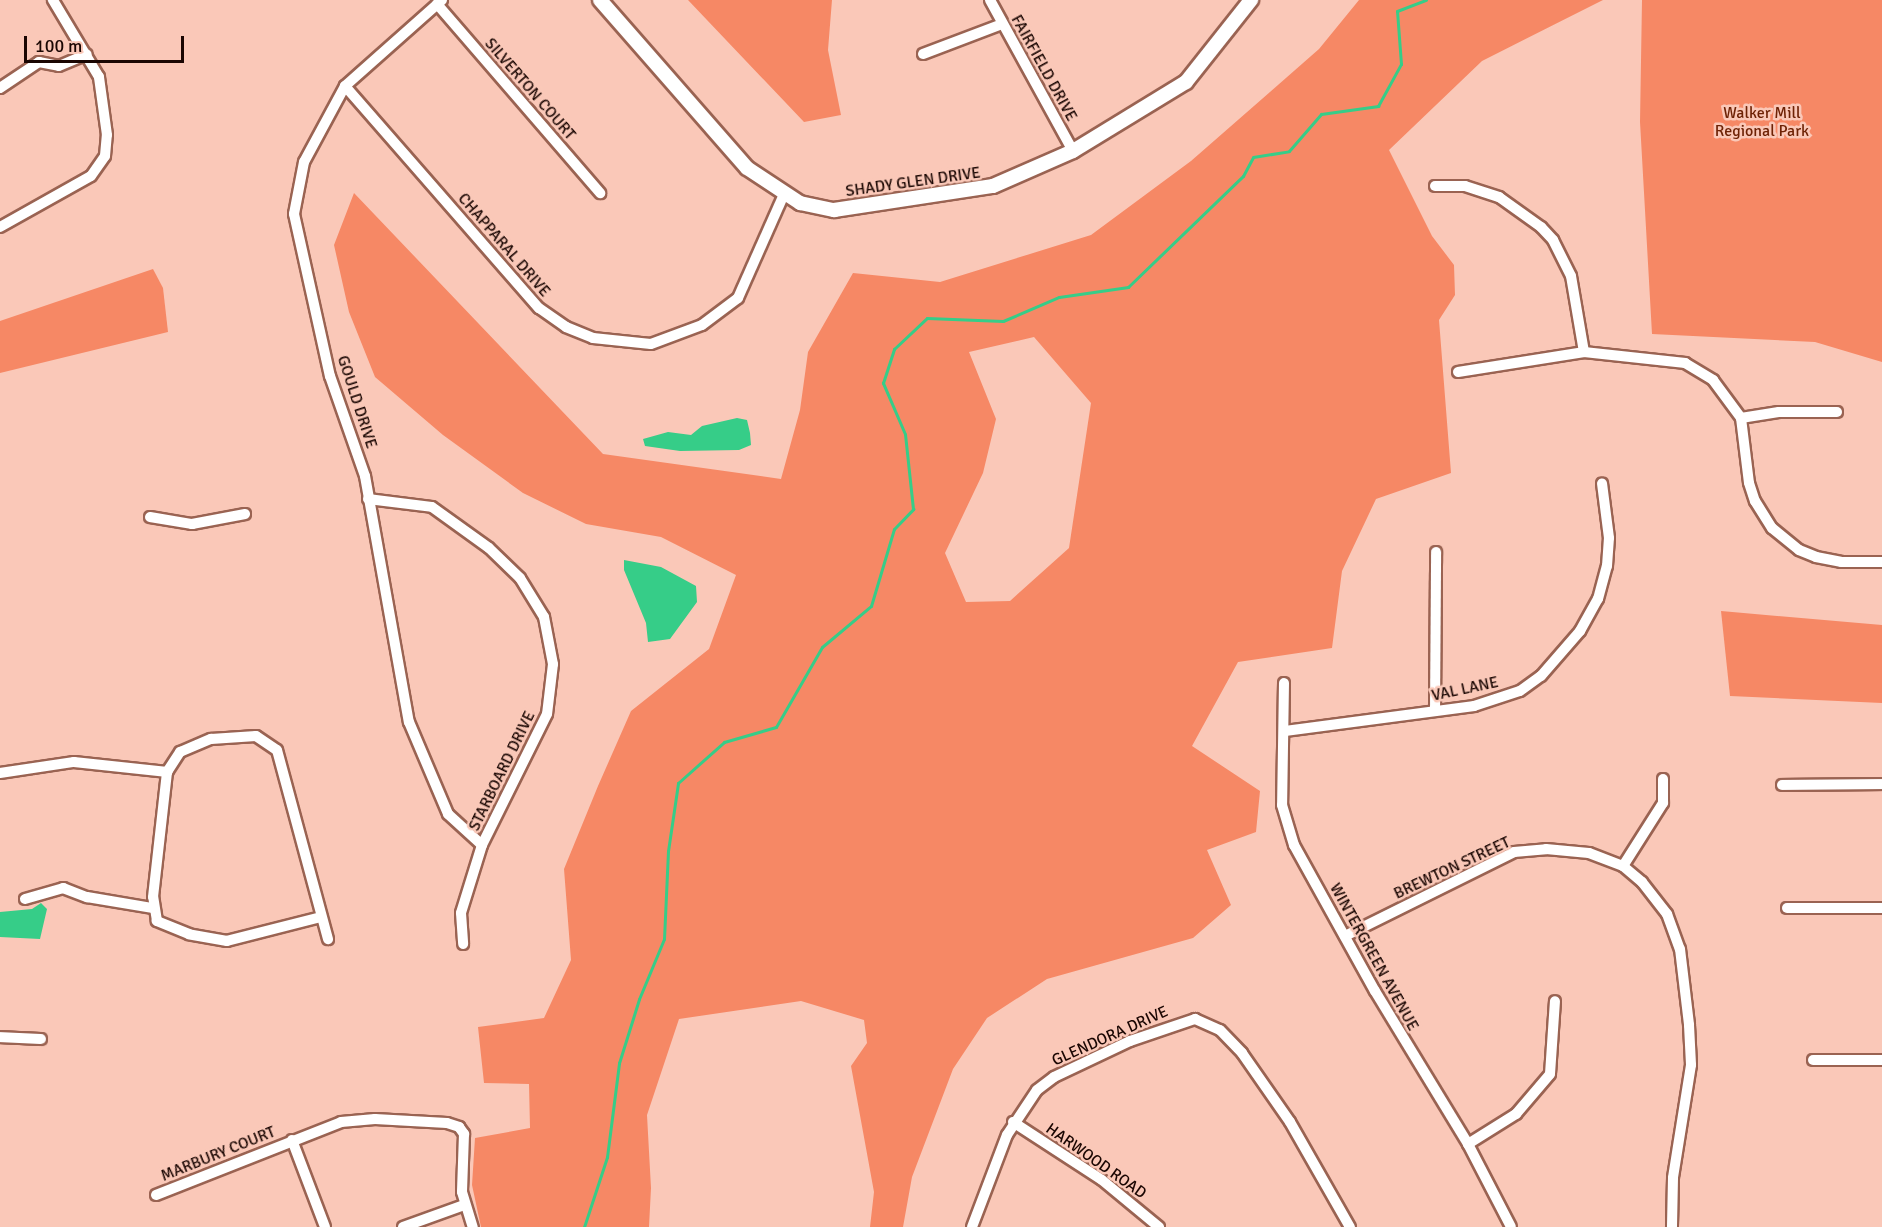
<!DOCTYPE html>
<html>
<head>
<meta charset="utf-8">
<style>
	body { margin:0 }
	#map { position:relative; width:1882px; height:1227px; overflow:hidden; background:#fac8b8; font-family:Signika,sans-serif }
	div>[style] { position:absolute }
	.green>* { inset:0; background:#f68865 }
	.water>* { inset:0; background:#36cd88 }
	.stream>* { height:3px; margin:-1.5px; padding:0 1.5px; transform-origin:1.5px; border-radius:1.5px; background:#36cd88 }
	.roads { filter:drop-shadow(2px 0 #9a6352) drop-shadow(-2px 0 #9a6352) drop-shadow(0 2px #9a6352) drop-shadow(0 -2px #9a6352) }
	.minor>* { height:10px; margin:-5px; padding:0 5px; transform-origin:5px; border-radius:5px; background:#fff }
	.tertiary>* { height:14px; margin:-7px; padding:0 7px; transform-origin:7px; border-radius:7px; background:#fff }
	span { translate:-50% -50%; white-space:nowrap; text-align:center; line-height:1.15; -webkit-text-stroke:5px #fac8b8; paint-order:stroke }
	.street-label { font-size:16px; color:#1a0602 }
	.park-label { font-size:16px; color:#6e2205 }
	.scale { position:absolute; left:24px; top:36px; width:160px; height:27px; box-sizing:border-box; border:3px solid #1a0602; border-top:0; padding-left:8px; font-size:18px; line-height:21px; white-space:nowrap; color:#1a0602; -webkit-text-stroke:4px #fac8b8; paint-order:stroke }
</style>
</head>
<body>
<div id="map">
	<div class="green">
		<i style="clip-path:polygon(688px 0,832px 0,828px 50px,841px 115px,804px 122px)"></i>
		<i style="clip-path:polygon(evenodd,1359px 0,1603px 0,1482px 61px,1389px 150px,1432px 236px,1454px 265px,1455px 295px,1439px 320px,1451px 473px,1376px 499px,1342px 571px,1332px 648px,1238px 662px,1192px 746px,1260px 791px,1256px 832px,1207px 850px,1231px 905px,1193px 938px,1047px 979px,987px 1018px,953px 1069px,912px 1177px,903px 1227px,870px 1227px,874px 1192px,851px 1066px,867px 1043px,864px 1020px,801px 1001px,679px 1019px,647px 1115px,651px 1188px,649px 1227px,481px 1227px,472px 1185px,475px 1138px,530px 1128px,529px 1084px,484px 1083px,478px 1027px,544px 1018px,571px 960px,564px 869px,598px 786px,631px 711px,709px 649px,736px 575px,661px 537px,586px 524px,523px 493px,443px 435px,375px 377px,349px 312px,334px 245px,354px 193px,603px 454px,781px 479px,800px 410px,808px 352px,853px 273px,940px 282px,1091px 235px,1191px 161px,1319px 49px,1359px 0,1034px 337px,1091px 403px,1069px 548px,1010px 601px,966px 602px,945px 553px,983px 473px,996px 419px,969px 352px,1034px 337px)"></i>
		<i style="clip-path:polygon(1642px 0,1882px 0,1882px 362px,1815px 342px,1652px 334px,1640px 122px)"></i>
		<i style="clip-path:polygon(153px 269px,163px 288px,168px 332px,0 373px,0 321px)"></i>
		<i style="clip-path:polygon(1721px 611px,1882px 625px,1882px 703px,1730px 696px)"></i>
	</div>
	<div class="water">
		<i style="clip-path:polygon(737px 418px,747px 420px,750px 433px,751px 445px,739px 450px,680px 451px,645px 446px,643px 439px,668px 432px,691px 435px,702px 426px)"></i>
		<i style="clip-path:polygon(624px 560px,661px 567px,696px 586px,697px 602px,670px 639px,648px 642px,646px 623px,624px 570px)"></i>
		<i style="clip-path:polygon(41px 903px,47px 909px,40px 939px,0 937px,0 912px,32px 909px)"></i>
	</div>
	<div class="stream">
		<i style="left:584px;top:1227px;width:74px;rotate:-71.8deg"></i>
		<i style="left:607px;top:1157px;width:95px;rotate:-82.7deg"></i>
		<i style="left:619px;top:1063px;width:67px;rotate:-72.6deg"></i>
		<i style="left:639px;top:999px;width:65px;rotate:-67.4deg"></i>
		<i style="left:664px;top:939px;width:88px;rotate:-87.4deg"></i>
		<i style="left:668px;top:851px;width:69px;rotate:-81.6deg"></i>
		<i style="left:678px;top:783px;width:62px;rotate:-41.7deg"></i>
		<i style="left:724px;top:742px;width:54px;rotate:-16.1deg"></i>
		<i style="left:776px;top:727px;width:92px;rotate:-60.1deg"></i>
		<i style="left:822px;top:647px;width:64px;rotate:-39.9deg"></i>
		<i style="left:871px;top:606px;width:80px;rotate:-73.4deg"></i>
		<i style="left:894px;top:529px;width:28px;rotate:-46deg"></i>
		<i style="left:913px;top:509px;width:75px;rotate:-96.1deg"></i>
		<i style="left:905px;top:434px;width:56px;rotate:-113.3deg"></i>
		<i style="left:883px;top:383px;width:36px;rotate:-72deg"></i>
		<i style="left:894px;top:349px;width:45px;rotate:-43.2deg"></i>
		<i style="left:927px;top:318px;width:76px;rotate:2.3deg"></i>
		<i style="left:1003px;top:321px;width:61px;rotate:-23.2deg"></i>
		<i style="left:1059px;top:297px;width:70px;rotate:-8.2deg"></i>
		<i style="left:1128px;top:287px;width:160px;rotate:-44deg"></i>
		<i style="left:1243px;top:176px;width:21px;rotate:-62deg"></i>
		<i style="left:1253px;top:157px;width:36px;rotate:-9deg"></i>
		<i style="left:1289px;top:151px;width:49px;rotate:-49.1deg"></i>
		<i style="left:1321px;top:114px;width:58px;rotate:-8deg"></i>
		<i style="left:1378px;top:106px;width:48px;rotate:-61.3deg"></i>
		<i style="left:1401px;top:64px;width:53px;rotate:-94.3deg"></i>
		<i style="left:1397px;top:11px;width:31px;rotate:-21deg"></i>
	</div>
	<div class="roads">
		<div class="minor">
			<i style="left:442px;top:0;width:130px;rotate:138.4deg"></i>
			<i style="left:345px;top:86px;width:86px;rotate:118.3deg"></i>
			<i style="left:304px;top:162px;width:53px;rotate:100.9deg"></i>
			<i style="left:294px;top:214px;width:166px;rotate:77.5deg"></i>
			<i style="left:330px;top:376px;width:106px;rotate:70.7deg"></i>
			<i style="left:365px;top:476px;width:250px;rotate:79.9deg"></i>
			<i style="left:409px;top:722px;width:100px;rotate:67deg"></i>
			<i style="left:448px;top:814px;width:46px;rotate:42.4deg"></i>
			<i style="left:990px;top:0;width:172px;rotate:61.2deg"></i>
			<i style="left:437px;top:4px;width:250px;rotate:49.2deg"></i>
			<i style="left:923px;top:54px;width:85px;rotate:-20.8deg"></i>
			<i style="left:345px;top:86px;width:295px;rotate:48.9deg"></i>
			<i style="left:539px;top:308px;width:33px;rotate:35deg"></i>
			<i style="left:566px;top:327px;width:29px;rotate:22deg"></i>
			<i style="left:593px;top:338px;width:58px;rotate:5.9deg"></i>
			<i style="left:651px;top:344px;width:54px;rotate:-20.4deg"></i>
			<i style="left:702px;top:325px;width:45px;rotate:-36.9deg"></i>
			<i style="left:738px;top:298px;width:114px;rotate:-66.1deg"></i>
			<i style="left:0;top:88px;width:47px;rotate:-33.7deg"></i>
			<i style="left:39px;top:62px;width:20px;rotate:11deg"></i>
			<i style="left:59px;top:66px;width:30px;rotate:-23deg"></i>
			<i style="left:1435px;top:186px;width:30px"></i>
			<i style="left:1465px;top:186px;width:36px;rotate:18deg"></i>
			<i style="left:1499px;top:197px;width:52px;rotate:35.5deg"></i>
			<i style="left:1541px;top:227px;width:18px;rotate:47deg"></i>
			<i style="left:1553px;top:240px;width:40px;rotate:63.4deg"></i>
			<i style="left:1571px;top:276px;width:77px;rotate:80.3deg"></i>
			<i style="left:0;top:227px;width:104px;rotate:-29.3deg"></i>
			<i style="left:91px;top:176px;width:24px;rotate:-55deg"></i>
			<i style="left:105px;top:156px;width:21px;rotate:-85deg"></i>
			<i style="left:107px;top:135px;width:59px;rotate:-97.9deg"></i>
			<i style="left:99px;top:77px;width:90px;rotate:-120.9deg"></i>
			<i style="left:1458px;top:372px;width:128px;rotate:-9deg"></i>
			<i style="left:1584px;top:352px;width:102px;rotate:6.2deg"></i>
			<i style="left:1685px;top:363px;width:33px;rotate:31deg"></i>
			<i style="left:1713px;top:380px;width:47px;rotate:53.6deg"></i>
			<i style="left:1741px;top:418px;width:65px;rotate:83deg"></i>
			<i style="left:1749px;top:483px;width:19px;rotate:72deg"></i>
			<i style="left:1755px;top:501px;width:32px;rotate:58deg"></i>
			<i style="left:1772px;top:528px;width:35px;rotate:39deg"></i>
			<i style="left:1799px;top:550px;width:18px;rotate:22deg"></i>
			<i style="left:1816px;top:557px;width:25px;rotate:11deg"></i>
			<i style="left:1841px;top:562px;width:41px"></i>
			<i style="left:1741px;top:418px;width:38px;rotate:-9deg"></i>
			<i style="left:1779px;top:412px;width:58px"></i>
			<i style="left:368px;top:499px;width:64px;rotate:7.1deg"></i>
			<i style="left:432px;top:507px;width:70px;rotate:35.7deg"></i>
			<i style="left:489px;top:548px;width:43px;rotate:44.1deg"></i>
			<i style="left:520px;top:578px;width:46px;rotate:58.4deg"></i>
			<i style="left:544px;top:617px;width:48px;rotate:79.2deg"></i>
			<i style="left:553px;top:664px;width:50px;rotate:96.8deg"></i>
			<i style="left:547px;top:714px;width:146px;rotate:116.4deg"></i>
			<i style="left:482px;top:845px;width:71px;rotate:107.2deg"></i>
			<i style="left:461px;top:913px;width:31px;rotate:86deg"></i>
			<i style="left:150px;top:517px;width:43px;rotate:9.5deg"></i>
			<i style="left:192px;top:524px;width:54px;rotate:-10.7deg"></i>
			<i style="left:1284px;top:683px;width:122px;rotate:90.9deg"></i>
			<i style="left:1282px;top:805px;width:42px;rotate:73.3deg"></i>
			<i style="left:1294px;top:845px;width:167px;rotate:61deg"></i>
			<i style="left:1375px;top:991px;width:179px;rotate:58.7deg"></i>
			<i style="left:1468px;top:1144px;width:93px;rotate:62.6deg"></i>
			<i style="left:1435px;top:711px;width:159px;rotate:-89.6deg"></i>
			<i style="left:1285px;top:731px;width:191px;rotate:-7.5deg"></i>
			<i style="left:1474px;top:706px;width:48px;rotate:-18.1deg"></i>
			<i style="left:1520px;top:691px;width:26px;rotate:-36deg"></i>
			<i style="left:1541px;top:676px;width:60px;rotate:-49.1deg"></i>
			<i style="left:1580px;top:631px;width:37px;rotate:-61deg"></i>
			<i style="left:1598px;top:599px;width:34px;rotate:-75deg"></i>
			<i style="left:1607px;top:566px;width:28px;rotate:-86deg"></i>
			<i style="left:1609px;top:538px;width:55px;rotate:-97.3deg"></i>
			<i style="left:0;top:773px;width:75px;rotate:-8.5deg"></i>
			<i style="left:74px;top:762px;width:94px;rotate:6.1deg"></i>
			<i style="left:1782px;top:785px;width:100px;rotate:-0.6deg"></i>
			<i style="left:1623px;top:866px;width:75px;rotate:-57.6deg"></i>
			<i style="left:1663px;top:803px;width:24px;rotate:-90deg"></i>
			<i style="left:25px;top:899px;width:40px;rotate:-16deg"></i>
			<i style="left:63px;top:888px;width:26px;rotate:21deg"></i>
			<i style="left:87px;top:897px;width:67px;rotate:9.5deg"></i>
			<i style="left:1787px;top:908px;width:95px"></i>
			<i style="left:321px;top:917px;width:97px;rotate:165.7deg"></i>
			<i style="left:227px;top:941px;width:39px;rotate:-170deg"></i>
			<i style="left:189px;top:934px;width:35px;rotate:-158deg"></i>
			<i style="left:157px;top:921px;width:24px;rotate:-99deg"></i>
			<i style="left:153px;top:897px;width:126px;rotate:-83.6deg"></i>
			<i style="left:167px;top:772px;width:24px;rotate:-57deg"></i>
			<i style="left:180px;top:752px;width:34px;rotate:-23deg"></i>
			<i style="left:211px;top:739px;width:45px;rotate:-3.8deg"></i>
			<i style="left:256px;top:736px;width:25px;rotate:34deg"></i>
			<i style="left:277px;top:750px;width:196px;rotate:74.9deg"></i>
			<i style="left:1345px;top:936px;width:189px;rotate:-26.4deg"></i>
			<i style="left:1514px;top:852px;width:32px;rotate:-5deg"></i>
			<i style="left:1546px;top:849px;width:43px;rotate:5.3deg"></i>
			<i style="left:1589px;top:853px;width:36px;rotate:21deg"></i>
			<i style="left:1623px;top:866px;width:25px;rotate:40deg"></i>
			<i style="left:1642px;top:882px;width:41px;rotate:52deg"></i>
			<i style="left:1667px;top:914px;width:37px;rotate:70deg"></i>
			<i style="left:1680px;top:949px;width:77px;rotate:83.2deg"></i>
			<i style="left:1689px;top:1025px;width:40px;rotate:87.1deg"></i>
			<i style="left:1691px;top:1065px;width:114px;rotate:99.1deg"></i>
			<i style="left:1673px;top:1178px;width:49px;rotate:91.2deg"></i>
			<i style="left:0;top:1037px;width:41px;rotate:2.8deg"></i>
			<i style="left:1813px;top:1060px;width:69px"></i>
			<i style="left:1013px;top:1122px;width:106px;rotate:33.1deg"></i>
			<i style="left:1102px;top:1180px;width:74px;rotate:39.5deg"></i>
			<i style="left:292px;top:1140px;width:93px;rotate:69.2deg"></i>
			<i style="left:1468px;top:1144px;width:57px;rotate:-32deg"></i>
			<i style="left:1516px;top:1114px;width:52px;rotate:-49.6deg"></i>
			<i style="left:1550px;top:1074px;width:73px;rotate:-86.1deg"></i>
			<i style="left:156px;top:1195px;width:199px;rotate:-21.5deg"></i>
			<i style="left:341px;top:1122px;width:34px;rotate:-5deg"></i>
			<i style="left:375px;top:1119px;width:72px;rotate:3.2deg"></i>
			<i style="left:447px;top:1123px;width:13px;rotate:18deg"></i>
			<i style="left:459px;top:1127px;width:9px;rotate:54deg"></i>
			<i style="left:464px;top:1134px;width:58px;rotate:92deg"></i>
			<i style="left:462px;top:1192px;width:37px;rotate:73deg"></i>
			<i style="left:403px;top:1227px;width:65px;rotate:-19.8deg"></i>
			<i style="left:972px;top:1227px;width:98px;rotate:-69.2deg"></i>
			<i style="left:1007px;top:1135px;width:54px;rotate:-56.3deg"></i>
			<i style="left:1037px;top:1090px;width:21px;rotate:-37deg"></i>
			<i style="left:1054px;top:1077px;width:84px;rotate:-25.3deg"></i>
			<i style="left:1130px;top:1041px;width:69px;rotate:-18.7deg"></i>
			<i style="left:1195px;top:1019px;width:27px;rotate:24deg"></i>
			<i style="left:1220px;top:1030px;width:32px;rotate:46deg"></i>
			<i style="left:1242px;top:1053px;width:84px;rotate:55.2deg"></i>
			<i style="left:1290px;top:1122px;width:121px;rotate:60.3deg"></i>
		</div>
		<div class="tertiary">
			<i style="left:600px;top:0;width:223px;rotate:48.8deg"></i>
			<i style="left:747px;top:168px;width:64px;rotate:33.4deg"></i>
			<i style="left:800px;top:203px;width:35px;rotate:12deg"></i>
			<i style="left:834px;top:210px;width:161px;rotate:-8.6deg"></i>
			<i style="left:993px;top:186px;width:87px;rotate:-23.6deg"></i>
			<i style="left:1073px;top:151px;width:132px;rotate:-31.4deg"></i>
			<i style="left:1186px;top:82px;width:105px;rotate:-51.6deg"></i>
		</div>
	</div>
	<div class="street-label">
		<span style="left:1044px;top:68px;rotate:61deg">FAIRFIELD DRIVE</span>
		<span style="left:530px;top:89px;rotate:49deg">SILVERTON COURT</span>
		<span style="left:913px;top:182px;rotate:-8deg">SHADY GLEN DRIVE</span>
		<span style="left:504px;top:245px;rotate:49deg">CHAPPARAL DRIVE</span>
		<span style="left:357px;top:402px;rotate:72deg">GOULD DRIVE</span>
		<span style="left:1465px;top:689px;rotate:-12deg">VAL LANE</span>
		<span style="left:502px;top:771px;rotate:-64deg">STARBOARD DRIVE</span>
		<span style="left:1452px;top:868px;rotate:-25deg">BREWTON STREET</span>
		<span style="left:1374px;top:957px;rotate:61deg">WINTERGREEN AVENUE</span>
		<span style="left:1110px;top:1036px;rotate:-24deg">GLENDORA DRIVE</span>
		<span style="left:218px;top:1154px;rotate:-22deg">MARBURY COURT</span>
		<span style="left:1096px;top:1161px;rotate:35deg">HARWOOD ROAD</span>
	</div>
	<div class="park-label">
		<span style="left:1762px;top:122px">Walker Mill<br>Regional Park</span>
	</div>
	<div class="scale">100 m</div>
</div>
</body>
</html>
